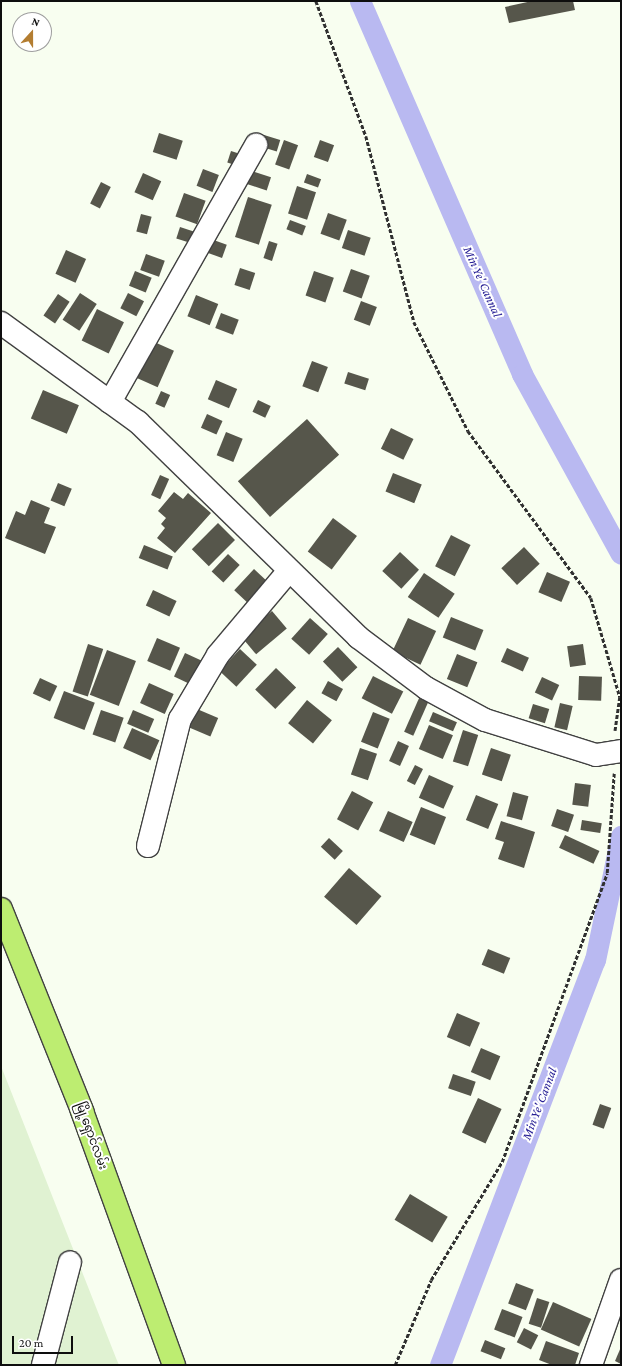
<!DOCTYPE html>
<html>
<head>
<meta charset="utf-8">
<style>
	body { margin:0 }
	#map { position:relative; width:622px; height:1366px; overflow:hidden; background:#f8fef0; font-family:"Crimson Pro","Noto Sans Myanmar",serif }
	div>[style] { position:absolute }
	.farmland>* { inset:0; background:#e0f2d2 }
	.canal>* { height:21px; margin:-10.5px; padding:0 10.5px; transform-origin:10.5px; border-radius:10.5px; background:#b9b9f1 }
	.building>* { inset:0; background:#56564b; transform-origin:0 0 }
	.path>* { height:2.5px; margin-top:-1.25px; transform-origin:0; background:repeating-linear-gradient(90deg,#303030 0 4px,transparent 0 6px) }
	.roads { filter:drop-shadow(1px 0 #414141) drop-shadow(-1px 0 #414141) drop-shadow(0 1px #414141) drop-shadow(0 -1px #414141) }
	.street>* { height:22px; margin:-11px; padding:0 11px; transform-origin:11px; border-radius:11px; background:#fff }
	.primary>* { height:22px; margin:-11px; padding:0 11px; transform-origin:11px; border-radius:11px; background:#bded71 }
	span { translate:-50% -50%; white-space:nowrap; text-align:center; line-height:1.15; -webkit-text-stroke:4px #fff; paint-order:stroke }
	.street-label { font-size:12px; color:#0e0e0e }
	.water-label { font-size:13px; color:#292196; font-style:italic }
	.frame { position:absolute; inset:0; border:2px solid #0e0e0e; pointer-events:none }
	.north { position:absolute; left:12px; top:12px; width:40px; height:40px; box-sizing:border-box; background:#fff; border:1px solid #9f9f9f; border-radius:50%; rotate:21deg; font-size:11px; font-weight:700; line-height:16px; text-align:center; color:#0e0e0e }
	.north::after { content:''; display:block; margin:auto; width:14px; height:18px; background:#b37d31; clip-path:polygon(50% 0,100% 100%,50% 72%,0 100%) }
	.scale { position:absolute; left:12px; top:1336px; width:61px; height:18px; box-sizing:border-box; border:2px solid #0e0e0e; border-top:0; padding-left:5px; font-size:12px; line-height:14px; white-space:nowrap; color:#0e0e0e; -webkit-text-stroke:3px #fff; paint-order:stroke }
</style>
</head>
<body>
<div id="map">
	<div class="farmland">
		<i style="clip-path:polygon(1px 1066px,116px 1358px,119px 1365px,1px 1365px)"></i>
	</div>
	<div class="canal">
		<i style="left:360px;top:1px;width:407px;rotate:66.5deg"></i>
		<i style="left:522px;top:374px;width:205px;rotate:61.2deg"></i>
		<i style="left:440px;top:1365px;width:434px;rotate:-69.1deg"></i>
		<i style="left:595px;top:960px;width:127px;rotate:-78.2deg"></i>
	</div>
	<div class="building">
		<i style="clip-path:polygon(532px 1px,573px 1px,575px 10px,509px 23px,505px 7px)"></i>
		<i style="left:159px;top:133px;width:25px;height:20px;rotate:18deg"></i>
		<i style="left:264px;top:135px;width:17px;height:12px;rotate:17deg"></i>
		<i style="left:284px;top:140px;width:15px;height:26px;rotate:20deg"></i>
		<i style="left:320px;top:140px;width:15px;height:18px;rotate:20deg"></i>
		<i style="left:231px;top:151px;width:9px;height:12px;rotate:18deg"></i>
		<i style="left:203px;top:169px;width:17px;height:18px;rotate:21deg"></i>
		<i style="left:252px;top:171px;width:20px;height:14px;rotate:18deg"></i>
		<i style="left:143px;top:173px;width:20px;height:21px;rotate:24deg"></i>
		<i style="left:307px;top:174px;width:15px;height:9px;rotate:20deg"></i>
		<i style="left:101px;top:182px;width:11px;height:24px;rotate:27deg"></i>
		<i style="left:297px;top:186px;width:20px;height:29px;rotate:18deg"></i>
		<i style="left:184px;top:193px;width:23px;height:25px;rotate:20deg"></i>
		<i style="left:248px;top:197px;width:25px;height:42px;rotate:18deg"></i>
		<i style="left:328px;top:213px;width:20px;height:22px;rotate:20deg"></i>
		<i style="left:141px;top:214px;width:11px;height:18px;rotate:15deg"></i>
		<i style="left:290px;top:220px;width:17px;height:10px;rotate:21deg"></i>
		<i style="left:180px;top:227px;width:16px;height:12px;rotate:18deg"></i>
		<i style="left:348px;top:230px;width:24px;height:19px;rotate:19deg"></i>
		<i style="left:208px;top:238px;width:20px;height:14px;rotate:20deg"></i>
		<i style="left:269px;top:241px;width:9px;height:18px;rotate:18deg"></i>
		<i style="left:66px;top:250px;width:22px;height:26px;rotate:24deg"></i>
		<i style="left:146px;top:254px;width:20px;height:17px;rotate:20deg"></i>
		<i style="left:240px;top:268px;width:16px;height:18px;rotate:18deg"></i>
		<i style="left:351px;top:269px;width:20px;height:24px;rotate:20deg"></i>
		<i style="left:135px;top:271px;width:18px;height:16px;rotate:22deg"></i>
		<i style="left:314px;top:271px;width:21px;height:26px;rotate:19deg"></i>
		<i style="left:80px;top:293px;width:20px;height:32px;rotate:33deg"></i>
		<i style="left:128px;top:293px;width:18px;height:17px;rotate:27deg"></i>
		<i style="left:58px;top:294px;width:14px;height:26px;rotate:34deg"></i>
		<i style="left:196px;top:295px;width:24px;height:23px;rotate:22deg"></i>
		<i style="left:361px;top:301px;width:17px;height:20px;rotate:21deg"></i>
		<i style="left:97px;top:309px;width:30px;height:35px;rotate:26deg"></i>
		<i style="left:221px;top:313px;width:19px;height:16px;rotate:21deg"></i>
		<i style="left:152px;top:341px;width:24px;height:40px;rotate:24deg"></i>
		<i style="left:312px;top:361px;width:17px;height:27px;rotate:21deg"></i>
		<i style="left:348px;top:372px;width:22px;height:12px;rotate:18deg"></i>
		<i style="left:216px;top:380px;width:23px;height:21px;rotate:23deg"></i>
		<i style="left:43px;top:390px;width:39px;height:31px;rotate:23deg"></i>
		<i style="left:161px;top:391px;width:10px;height:14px;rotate:24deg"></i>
		<i style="left:258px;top:400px;width:14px;height:13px;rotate:25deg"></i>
		<i style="left:207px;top:414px;width:17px;height:15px;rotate:24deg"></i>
		<i style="left:307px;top:419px;width:48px;height:93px;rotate:48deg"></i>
		<i style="left:391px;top:428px;width:25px;height:23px;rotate:26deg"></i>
		<i style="left:226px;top:432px;width:18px;height:25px;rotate:22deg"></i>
		<i style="left:393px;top:473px;width:31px;height:20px;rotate:22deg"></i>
		<i style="left:160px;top:475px;width:10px;height:22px;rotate:24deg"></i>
		<i style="left:58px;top:483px;width:15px;height:19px;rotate:23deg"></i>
		<i style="clip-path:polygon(174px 492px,183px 499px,188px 493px,211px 513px,175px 553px,157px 538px,165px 528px,161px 524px,166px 518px,158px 511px)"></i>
		<i style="clip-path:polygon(31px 500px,50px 508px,44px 523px,56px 527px,45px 554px,5px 538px,16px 511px,25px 515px)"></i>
		<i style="left:333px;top:518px;width:30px;height:42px;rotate:37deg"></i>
		<i style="left:218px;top:523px;width:24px;height:37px;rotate:45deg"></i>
		<i style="left:451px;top:535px;width:22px;height:35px;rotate:27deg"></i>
		<i style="left:144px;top:545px;width:31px;height:14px;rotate:22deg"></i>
		<i style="left:524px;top:547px;width:23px;height:31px;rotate:47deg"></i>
		<i style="left:400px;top:552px;width:26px;height:26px;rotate:43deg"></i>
		<i style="left:228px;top:554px;width:16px;height:24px;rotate:43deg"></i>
		<i style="left:254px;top:569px;width:23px;height:29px;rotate:43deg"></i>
		<i style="left:547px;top:572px;width:25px;height:22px;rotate:23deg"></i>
		<i style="left:424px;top:573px;width:37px;height:29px;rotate:34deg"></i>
		<i style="left:153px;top:590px;width:26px;height:17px;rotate:25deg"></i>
		<i style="left:272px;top:611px;width:23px;height:40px;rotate:50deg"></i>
		<i style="left:451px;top:617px;width:35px;height:22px;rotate:22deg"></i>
		<i style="left:310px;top:618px;width:24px;height:28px;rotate:42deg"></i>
		<i style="left:408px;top:618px;width:31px;height:37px;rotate:25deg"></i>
		<i style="left:157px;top:638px;width:25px;height:25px;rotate:23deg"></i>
		<i style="left:88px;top:644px;width:16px;height:50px;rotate:18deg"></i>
		<i style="left:583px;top:644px;width:21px;height:16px;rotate:82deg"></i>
		<i style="left:338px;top:647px;width:28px;height:21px;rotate:46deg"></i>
		<i style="left:507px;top:648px;width:24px;height:15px;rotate:24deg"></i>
		<i style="left:240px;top:649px;width:23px;height:30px;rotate:43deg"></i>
		<i style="left:107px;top:650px;width:31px;height:48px;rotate:21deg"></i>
		<i style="left:185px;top:653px;width:21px;height:26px;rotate:25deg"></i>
		<i style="left:457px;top:654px;width:22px;height:27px;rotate:22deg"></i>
		<i style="left:276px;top:668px;width:28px;height:30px;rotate:44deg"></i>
		<i style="left:373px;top:676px;width:34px;height:25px;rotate:27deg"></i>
		<i style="left:579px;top:676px;width:23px;height:24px;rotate:2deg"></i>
		<i style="left:542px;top:677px;width:19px;height:17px;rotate:25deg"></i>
		<i style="left:40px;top:678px;width:19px;height:17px;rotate:25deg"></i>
		<i style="left:328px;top:681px;width:17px;height:14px;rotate:28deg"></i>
		<i style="left:149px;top:683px;width:27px;height:22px;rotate:24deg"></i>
		<i style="left:64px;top:691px;width:33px;height:29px;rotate:21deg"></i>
		<i style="left:420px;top:696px;width:10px;height:39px;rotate:24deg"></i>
		<i style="left:307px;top:700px;width:32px;height:30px;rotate:39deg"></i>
		<i style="left:560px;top:703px;width:13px;height:25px;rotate:13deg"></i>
		<i style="left:533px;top:704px;width:17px;height:15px;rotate:17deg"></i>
		<i style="left:197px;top:709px;width:23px;height:20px;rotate:23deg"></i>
		<i style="left:101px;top:710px;width:24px;height:26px;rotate:19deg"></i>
		<i style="left:133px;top:710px;width:23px;height:15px;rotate:23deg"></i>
		<i style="left:373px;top:712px;width:18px;height:32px;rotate:22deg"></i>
		<i style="left:433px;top:712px;width:26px;height:10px;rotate:23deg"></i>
		<i style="left:429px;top:725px;width:26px;height:26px;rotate:23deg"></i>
		<i style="left:132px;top:728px;width:30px;height:22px;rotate:24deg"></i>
		<i style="left:463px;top:730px;width:16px;height:33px;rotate:18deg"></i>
		<i style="left:398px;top:741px;width:12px;height:22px;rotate:24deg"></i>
		<i style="left:360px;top:748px;width:18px;height:28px;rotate:19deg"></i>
		<i style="left:491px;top:748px;width:21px;height:28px;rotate:19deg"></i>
		<i style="left:415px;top:765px;width:9px;height:18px;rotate:27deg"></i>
		<i style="left:429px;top:775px;width:27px;height:25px;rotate:24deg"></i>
		<i style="left:575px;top:783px;width:16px;height:22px;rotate:7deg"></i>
		<i style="left:352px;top:791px;width:24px;height:32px;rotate:28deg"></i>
		<i style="left:513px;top:792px;width:16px;height:25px;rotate:15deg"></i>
		<i style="left:476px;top:795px;width:24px;height:27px;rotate:22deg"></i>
		<i style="left:421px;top:807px;width:27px;height:30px;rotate:22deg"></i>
		<i style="left:557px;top:809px;width:18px;height:18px;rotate:19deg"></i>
		<i style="left:388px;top:811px;width:27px;height:22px;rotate:24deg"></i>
		<i style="left:582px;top:820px;width:20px;height:10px;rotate:9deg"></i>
		<i style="clip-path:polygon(501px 821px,535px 832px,524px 868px,498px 859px,504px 842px,495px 839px)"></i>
		<i style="left:565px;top:835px;width:38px;height:14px;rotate:25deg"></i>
		<i style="left:329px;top:838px;width:19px;height:12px;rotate:43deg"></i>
		<i style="left:349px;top:868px;width:43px;height:38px;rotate:41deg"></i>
		<i style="left:488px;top:949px;width:24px;height:17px;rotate:22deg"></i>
		<i style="left:457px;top:1013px;width:25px;height:26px;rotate:23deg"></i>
		<i style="left:481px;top:1048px;width:21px;height:26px;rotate:23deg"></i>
		<i style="left:453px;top:1074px;width:24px;height:15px;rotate:19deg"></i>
		<i style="left:478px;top:1098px;width:26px;height:38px;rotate:25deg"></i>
		<i style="left:600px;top:1104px;width:12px;height:22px;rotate:20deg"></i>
		<i style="left:410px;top:1194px;width:44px;height:30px;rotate:31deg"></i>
		<i style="left:516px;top:1283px;width:19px;height:22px;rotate:21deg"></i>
		<i style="left:537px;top:1298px;width:13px;height:27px;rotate:18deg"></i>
		<i style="left:553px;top:1302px;width:42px;height:30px;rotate:24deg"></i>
		<i style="left:502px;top:1309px;width:22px;height:22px;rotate:21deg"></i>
		<i style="left:524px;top:1328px;width:16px;height:16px;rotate:27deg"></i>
		<i style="left:485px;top:1340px;width:22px;height:12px;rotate:22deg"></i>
		<i style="clip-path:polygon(546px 1341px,579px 1353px,575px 1365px,552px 1365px,539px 1360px)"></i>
		<i style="clip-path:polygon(621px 1347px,621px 1364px,615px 1361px)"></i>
	</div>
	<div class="path">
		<i style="left:316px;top:1px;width:144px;rotate:69.7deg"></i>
		<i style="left:366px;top:136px;width:192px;rotate:75.5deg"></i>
		<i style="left:414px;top:322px;width:122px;rotate:63.6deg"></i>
		<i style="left:468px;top:431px;width:207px;rotate:53.6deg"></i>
		<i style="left:591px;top:598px;width:103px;rotate:73.7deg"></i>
		<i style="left:620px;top:697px;width:34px;rotate:98deg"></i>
		<i style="left:395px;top:1365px;width:92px;rotate:-67deg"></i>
		<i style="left:431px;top:1280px;width:138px;rotate:-59deg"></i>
		<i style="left:502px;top:1162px;width:307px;rotate:-70deg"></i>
		<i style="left:607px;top:873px;width:100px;rotate:-86deg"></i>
	</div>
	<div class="roads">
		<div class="street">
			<i style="left:1px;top:323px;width:169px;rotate:35.9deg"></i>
			<i style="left:138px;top:422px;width:308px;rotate:44.3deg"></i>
			<i style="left:358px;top:637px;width:85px;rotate:36.9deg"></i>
			<i style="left:426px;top:688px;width:67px;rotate:28.5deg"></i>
			<i style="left:485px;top:720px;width:116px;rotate:17.5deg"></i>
			<i style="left:596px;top:755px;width:25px;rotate:-9deg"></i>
			<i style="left:110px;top:402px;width:296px;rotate:-60.4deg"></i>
			<i style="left:148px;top:846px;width:131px;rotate:-75.9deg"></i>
			<i style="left:180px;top:719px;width:74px;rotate:-59.3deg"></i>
			<i style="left:218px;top:655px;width:109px;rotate:-49.9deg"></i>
			<i style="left:43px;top:1365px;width:106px;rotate:-75.3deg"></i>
			<i style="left:591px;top:1365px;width:90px;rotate:-70.6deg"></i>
		</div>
		<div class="primary">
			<i style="left:1px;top:909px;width:218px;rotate:68.1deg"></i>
			<i style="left:82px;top:1111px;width:270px;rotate:70.1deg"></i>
		</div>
	</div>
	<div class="street-label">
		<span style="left:91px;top:1136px;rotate:70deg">မြို့ရှောင်လမ်း</span>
	</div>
	<div class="water-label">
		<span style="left:482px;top:282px;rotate:66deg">Min Ye' Cannal</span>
		<span style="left:540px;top:1104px;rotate:-69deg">Min Ye' Cannal</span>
	</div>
	<div class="frame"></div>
	<div class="north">N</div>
	<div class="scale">20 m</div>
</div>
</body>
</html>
